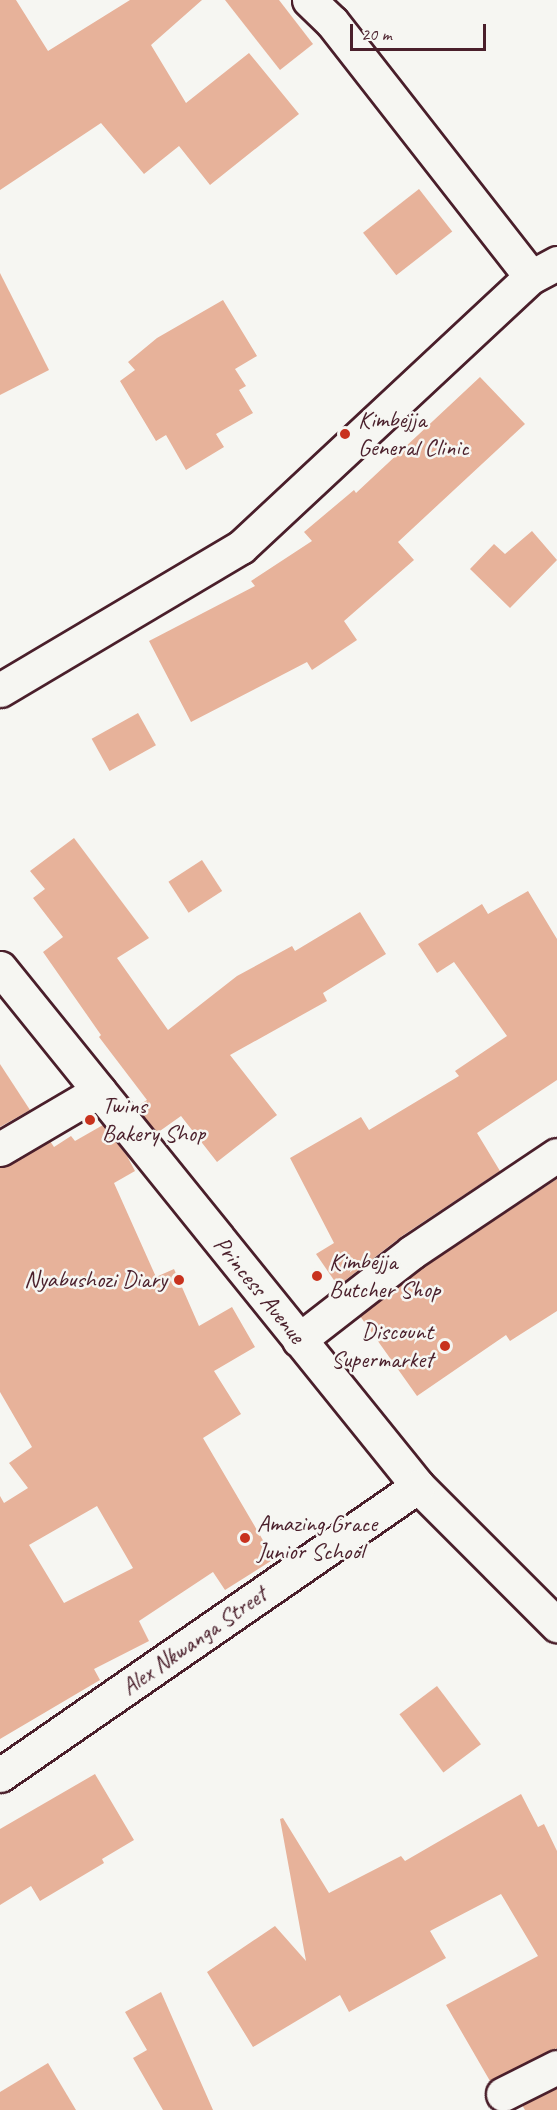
<!DOCTYPE html>
<html>
<head>
<meta charset="utf-8">
<style>
	body { margin:0 }
	#map { position:relative; width:557px; height:2110px; overflow:hidden; background:#f6f6f2; font-family:Caveat,sans-serif }
	div>[style] { position:absolute }
	.building>* { inset:0; background:#e7b29a; transform-origin:0 0 }
	.roads { filter:drop-shadow(2px 0 #4a1f2b) drop-shadow(-2px 0 #4a1f2b) drop-shadow(0 2px #4a1f2b) drop-shadow(0 -2px #4a1f2b) }
	.street>* { height:33px; margin:-16.5px; padding:0 16.5px; transform-origin:16.5px; border-radius:16.5px; background:#f6f6f2 }
	.dots>* { width:16px; height:16px; translate:-50% -50%; box-sizing:border-box; border:3px solid #f6f6f2; border-radius:50% }
	span { translate:-50% -50%; white-space:nowrap; text-align:center; line-height:1.15; -webkit-text-stroke:5px #f6f6f2; paint-order:stroke }
	.poi-label { font-size:24px; color:#4a1f2b }
	.left { translate:0 -50%; text-align:left }
	.right { translate:-100% -50%; text-align:right }
	.street-label { font-size:24px; color:#4a1f2b }
	.scale { position:absolute; left:350px; top:24px; width:136px; height:27px; box-sizing:border-box; border:3px solid #4a1f2b; border-top:0; padding-left:8px; font-size:18px; line-height:21px; white-space:nowrap; color:#4a1f2b; -webkit-text-stroke:4px #f6f6f2; paint-order:stroke }
</style>
</head>
<body>
<div id="map">
	<div class="building">
		<i style="clip-path:polygon(0 0,16px 0,48px 51px,130px 0,202px 0,151px 45px,186px 103px,249px 53px,299px 114px,210px 185px,179px 146px,144px 174px,101px 123px,0 190px)"></i>
		<i style="clip-path:polygon(225px 0,279px 0,313px 44px,280px 70px)"></i>
		<i style="left:419px;top:189px;width:54px;height:71px;rotate:52deg"></i>
		<i style="clip-path:polygon(0 273px,49px 370px,0 395px)"></i>
		<i style="clip-path:polygon(223px 300px,257px 356px,235px 369px,246px 386px,239px 390px,253px 413px,216px 434px,224px 447px,186px 470px,166px 435px,156px 441px,120px 381px,135px 370px,128px 362px,157px 338px)"></i>
		<i style="clip-path:polygon(480px 377px,525px 424px,398px 542px,414px 560px,344px 621px,357px 640px,312px 670px,307px 662px,191px 722px,149px 641px,255px 586px,251px 581px,312px 541px,304px 532px,354px 490px,356px 493px)"></i>
		<i style="clip-path:polygon(532px 531px,557px 560px,510px 608px,470px 569px,494px 544px,505px 554px)"></i>
		<i style="left:138px;top:713px;width:37px;height:53px;rotate:61deg"></i>
		<i style="clip-path:polygon(74px 838px,149px 938px,117px 958px,168px 1030px,237px 976px,292px 946px,295px 951px,360px 912px,386px 954px,323px 993px,327px 1001px,230px 1055px,277px 1115px,217px 1162px,181px 1116px,157px 1133px,136px 1107px,147px 1100px,99px 1037px,101px 1035px,43px 952px,63px 937px,33px 898px,45px 889px,30px 871px)"></i>
		<i style="left:202px;top:860px;width:37px;height:40px;rotate:57deg"></i>
		<i style="clip-path:polygon(528px 891px,557px 939px,557px 1080px,477px 1133px,500px 1171px,402px 1236px,338px 1286px,316px 1254px,334px 1243px,290px 1158px,361px 1117px,369px 1130px,459px 1076px,455px 1071px,507px 1036px,454px 962px,437px 973px,418px 944px,482px 904px,488px 914px)"></i>
		<i style="clip-path:polygon(0 1064px,30px 1110px,0 1127px)"></i>
		<i style="clip-path:polygon(evenodd,103px 1125px,127px 1156px,135px 1171px,114px 1183px,156px 1277px,174px 1269px,199px 1326px,232px 1307px,255px 1347px,214px 1371px,241px 1414px,203px 1438px,274px 1559px,225px 1590px,213px 1572px,139px 1621px,149px 1641px,94px 1669px,100px 1680px,0 1739px,0 1496px,4px 1503px,28px 1488px,9px 1463px,32px 1447px,0 1392px,0 1168px,9px 1165px,50px 1141px,54px 1147px,71px 1136px,75px 1141px,103px 1125px,97px 1506px,133px 1568px,64px 1603px,29px 1545px,97px 1506px)"></i>
		<i style="clip-path:polygon(557px 1179px,557px 1311px,510px 1341px,506px 1335px,417px 1396px,360px 1316px,423px 1267px)"></i>
		<i style="left:437px;top:1686px;width:73px;height:47px;rotate:53deg"></i>
		<i style="clip-path:polygon(95px 1774px,134px 1840px,102px 1859px,104px 1863px,40px 1901px,31px 1886px,0 1905px,0 1829px)"></i>
		<i style="clip-path:polygon(521px 1794px,538px 1827px,544px 1824px,557px 1851px,557px 2048px,490px 2081px,446px 2005px,538px 1956px,501px 1894px,430px 1931px,446px 1958px,349px 2012px,340px 1995px,253px 2047px,207px 1972px,275px 1926px,306px 1961px,280px 1819px,283px 1818px,329px 1893px,401px 1856px,405px 1861px)"></i>
		<i style="clip-path:polygon(161px 1992px,213px 2110px,163px 2110px,133px 2058px,147px 2050px,125px 2012px)"></i>
		<i style="clip-path:polygon(48px 2063px,76px 2110px,0 2110px,0 2092px)"></i>
		<i style="clip-path:polygon(557px 2088px,557px 2110px,525px 2110px,522px 2105px)"></i>
	</div>
	<div class="roads">
		<div class="street">
			<i style="left:309px;top:0;width:32px;rotate:44deg"></i>
			<i style="left:332px;top:22px;width:323px;rotate:52deg"></i>
			<i style="left:0;top:690px;width:280px;rotate:-30.7deg"></i>
			<i style="left:241px;top:547px;width:396px;rotate:-43deg"></i>
			<i style="left:531px;top:277px;width:30px;rotate:-28deg"></i>
			<i style="left:0;top:968px;width:666px;rotate:51.1deg"></i>
			<i style="left:418px;top:1486px;width:197px;rotate:45deg"></i>
			<i style="left:0;top:1149px;width:115px;rotate:-30.4deg"></i>
			<i style="left:299px;top:1340px;width:143px;rotate:-37.9deg"></i>
			<i style="left:412px;top:1252px;width:174px;rotate:-33.8deg"></i>
			<i style="left:0;top:1775px;width:508px;rotate:-34.66deg"></i>
			<i style="left:503px;top:2094px;width:60px;rotate:-26.6deg"></i>
		</div>
	</div>
	<div class="dots">
		<i style="left:345px;top:434px;background:#c8321e"></i>
		<i style="left:90px;top:1120px;background:#c8321e"></i>
		<i style="left:317px;top:1276px;background:#c8321e"></i>
		<i style="left:179px;top:1280px;background:#c8321e"></i>
		<i style="left:445px;top:1346px;background:#c8321e"></i>
		<i style="left:245px;top:1538px;background:#c8321e"></i>
	</div>
	<div class="poi-label">
		<span class="left" style="left:358px;top:434px">Kimbejja<br>General Clinic</span>
		<span class="left" style="left:102px;top:1120px">Twins<br>Bakery Shop</span>
		<span class="left" style="left:329px;top:1276px">Kimbejja<br>Butcher Shop</span>
		<span class="right" style="left:167px;top:1280px">Nyabushozi Diary</span>
		<span class="right" style="left:433px;top:1346px">Discount<br>Supermarket</span>
		<span class="left" style="left:257px;top:1538px">Amazing Grace<br>Junior School</span>
	</div>
	<div class="street-label">
		<span style="left:259px;top:1290px;rotate:51deg">Princess Avenue</span>
		<span style="left:194px;top:1641px;rotate:-35deg">Alex Nkwanga Street</span>
	</div>
	<div class="scale">20 m</div>
</div>
</body>
</html>
